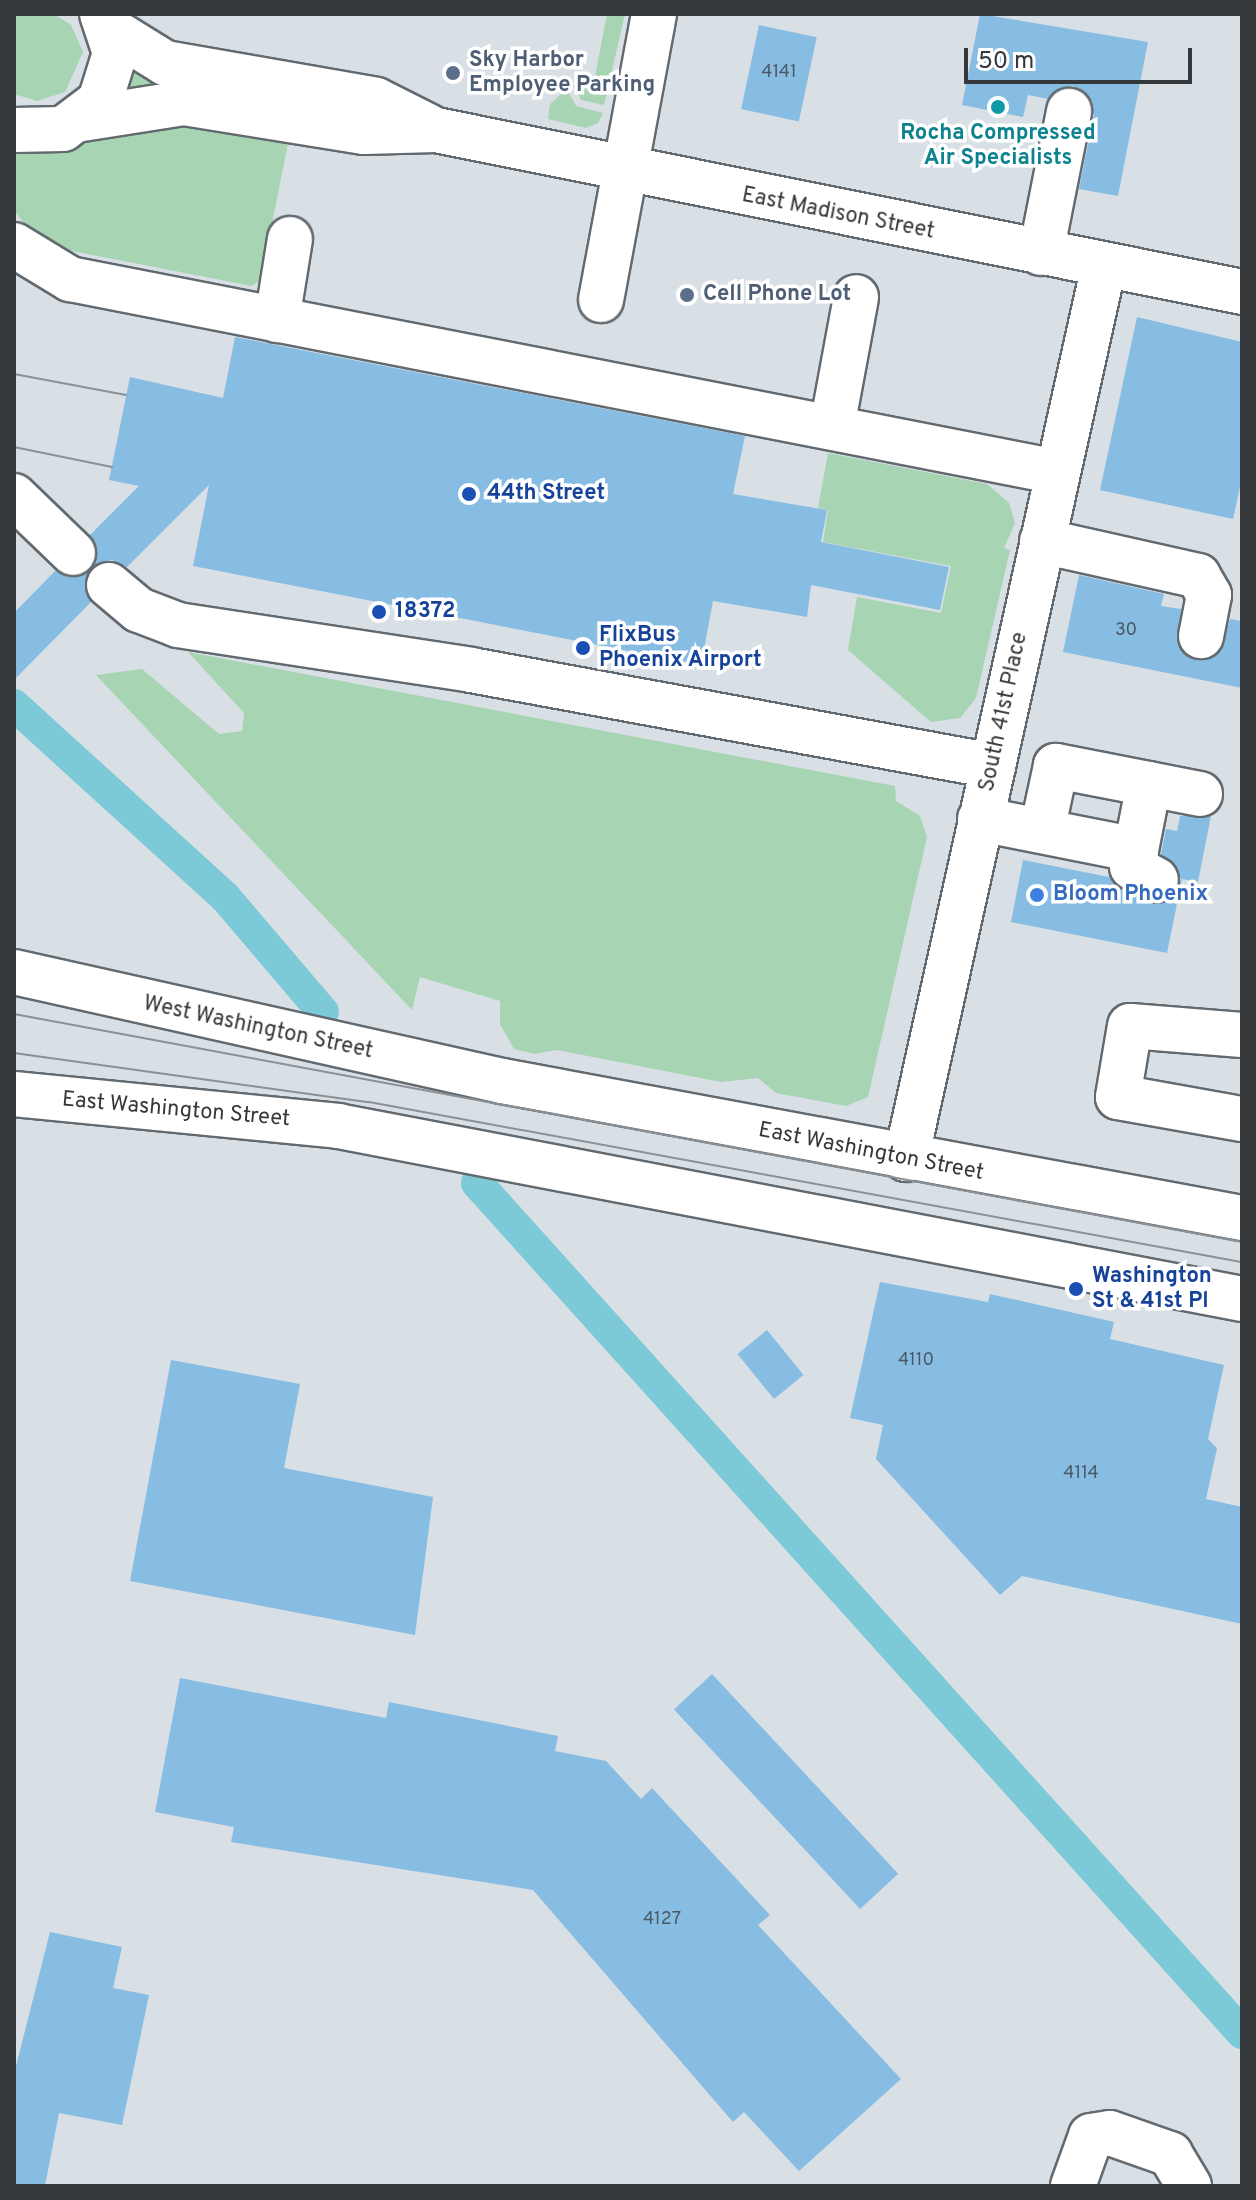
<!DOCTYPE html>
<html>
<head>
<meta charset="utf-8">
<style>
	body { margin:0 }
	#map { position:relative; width:1256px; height:2200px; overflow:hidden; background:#d8dfe5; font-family:Overpass,sans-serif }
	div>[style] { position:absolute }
	.green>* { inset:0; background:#a7d4b2 }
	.canal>* { height:32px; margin:-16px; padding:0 16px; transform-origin:16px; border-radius:16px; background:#7cc9d7 }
	.building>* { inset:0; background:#88bde3; transform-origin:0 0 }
	.roads { filter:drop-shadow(2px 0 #636a6f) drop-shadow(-2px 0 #636a6f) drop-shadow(0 2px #636a6f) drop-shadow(0 -2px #636a6f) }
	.minor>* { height:44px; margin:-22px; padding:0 22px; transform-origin:22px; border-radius:22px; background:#fff }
	.major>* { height:44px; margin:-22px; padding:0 22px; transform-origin:22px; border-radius:22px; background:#fff }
	.tram>* { height:2px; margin:-1px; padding:0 1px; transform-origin:1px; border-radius:1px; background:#8b9095 }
	.dots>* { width:22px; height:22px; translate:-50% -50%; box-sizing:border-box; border:4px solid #fff; border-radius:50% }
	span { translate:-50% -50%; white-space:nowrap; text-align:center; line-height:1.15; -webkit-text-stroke:7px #fff; paint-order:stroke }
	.number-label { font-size:18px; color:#4a5964 }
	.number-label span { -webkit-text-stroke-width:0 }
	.service-label { font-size:22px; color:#4e5e75; font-weight:700 }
	.left { translate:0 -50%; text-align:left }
	.culture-label { font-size:22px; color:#0d838f; font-weight:700 }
	.street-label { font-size:22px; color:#35383a }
	.transit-label { font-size:22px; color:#164399; font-weight:700 }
	.shop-label { font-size:22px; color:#366cbe; font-weight:700 }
	.frame { position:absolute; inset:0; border:16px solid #35383a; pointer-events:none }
	.scale { position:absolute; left:964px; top:48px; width:228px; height:36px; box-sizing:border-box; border:4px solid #35383a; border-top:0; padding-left:10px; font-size:24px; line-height:28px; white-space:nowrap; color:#35383a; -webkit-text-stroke:6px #fff; paint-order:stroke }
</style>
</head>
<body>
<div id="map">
	<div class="green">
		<i style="clip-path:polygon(607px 14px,625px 14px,604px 105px,581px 100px,573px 85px,593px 87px)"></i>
		<i style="clip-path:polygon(14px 16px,54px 14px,71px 25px,83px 52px,65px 92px,37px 101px,14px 94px)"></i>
		<i style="clip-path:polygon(130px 61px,157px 73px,155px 90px,123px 94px)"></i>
		<i style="clip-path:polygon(567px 89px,576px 106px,603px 113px,598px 123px,586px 128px,548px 119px,550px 104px)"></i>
		<i style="clip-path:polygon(134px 117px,291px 128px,261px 279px,252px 286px,41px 245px,14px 210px,14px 141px)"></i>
		<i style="clip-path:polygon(828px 453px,987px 484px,1009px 503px,1015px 523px,1004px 548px,1010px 550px,976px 698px,960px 718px,931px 722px,848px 650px,857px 597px,941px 613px,951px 566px,823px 542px,828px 510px,818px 508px)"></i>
		<i style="clip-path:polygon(188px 652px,895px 786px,896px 801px,920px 816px,927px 837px,868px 1097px,846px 1106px,776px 1093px,758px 1078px,721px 1082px,557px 1050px,534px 1054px,514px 1049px,500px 1024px,500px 1001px,420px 977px,412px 1010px,96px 675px,142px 669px,219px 734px,242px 731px,244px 713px)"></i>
	</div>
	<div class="canal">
		<i style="left:14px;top:705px;width:285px;rotate:42.3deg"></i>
		<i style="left:225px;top:897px;width:151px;rotate:49.6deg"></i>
		<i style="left:477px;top:1183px;width:1144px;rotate:48.01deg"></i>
	</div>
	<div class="building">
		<i style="clip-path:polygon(980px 14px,1148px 42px,1118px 196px,1079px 189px,1094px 115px,1085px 92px,1073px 86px,1048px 99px,1028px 95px,1023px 117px,962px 105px)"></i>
		<i style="left:759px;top:25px;width:59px;height:86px;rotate:12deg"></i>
		<i style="clip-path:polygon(1137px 317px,1242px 342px,1242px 478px,1233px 519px,1100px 490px)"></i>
		<i style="clip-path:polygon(235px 337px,745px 436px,733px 494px,827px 510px,821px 542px,949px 567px,940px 610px,811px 585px,807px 617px,713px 601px,701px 665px,193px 566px,209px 485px,127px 567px,112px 560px,93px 566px,90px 535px,139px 486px,109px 480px,130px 377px,223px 398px)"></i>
		<i style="clip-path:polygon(55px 571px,68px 577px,88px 572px,91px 602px,14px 680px,14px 613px)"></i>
		<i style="clip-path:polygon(1079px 575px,1164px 594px,1161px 606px,1181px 609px,1178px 645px,1195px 660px,1220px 652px,1230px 619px,1242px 621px,1242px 688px,1063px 652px)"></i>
		<i style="clip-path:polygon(1180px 816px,1211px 816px,1198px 882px,1182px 879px,1167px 953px,1011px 922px,1023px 860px,1109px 877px,1145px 902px,1170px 901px,1181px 879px,1161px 854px,1166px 829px,1177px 831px)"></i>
		<i style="clip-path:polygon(880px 1282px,988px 1302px,990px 1294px,1114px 1322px,1110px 1339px,1224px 1365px,1208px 1439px,1217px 1448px,1206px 1499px,1242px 1507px,1242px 1624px,1022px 1576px,1000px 1595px,876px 1459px,883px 1425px,850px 1418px)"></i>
		<i style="left:767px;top:1330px;width:58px;height:38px;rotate:51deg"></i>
		<i style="clip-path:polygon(171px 1360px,300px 1384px,284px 1468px,433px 1497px,415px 1635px,130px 1581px)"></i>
		<i style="left:712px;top:1674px;width:273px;height:52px;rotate:47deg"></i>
		<i style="clip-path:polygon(180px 1678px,386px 1718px,389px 1702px,558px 1736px,555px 1751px,606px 1761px,641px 1799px,652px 1788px,770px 1915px,758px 1925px,901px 2079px,799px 2171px,744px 2112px,733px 2122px,533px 1890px,231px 1842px,234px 1827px,155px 1812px)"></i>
		<i style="clip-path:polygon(50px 1932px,122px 1947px,113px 1988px,149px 1995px,122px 2125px,59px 2113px,45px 2186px,14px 2186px,14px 2074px)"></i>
	</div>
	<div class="roads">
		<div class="minor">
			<i style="left:110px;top:29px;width:65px;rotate:31.7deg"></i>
			<i style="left:165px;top:63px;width:214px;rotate:9.9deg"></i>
			<i style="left:376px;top:100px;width:60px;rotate:26.6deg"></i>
			<i style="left:82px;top:119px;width:103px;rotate:-8.9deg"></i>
			<i style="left:184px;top:103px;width:182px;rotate:9.2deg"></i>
			<i style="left:364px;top:132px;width:72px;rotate:-1.6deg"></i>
			<i style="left:436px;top:130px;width:822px;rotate:11.36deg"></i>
			<i style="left:14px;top:130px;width:49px;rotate:-1.2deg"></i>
			<i style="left:63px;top:129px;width:46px;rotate:-37.1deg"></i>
			<i style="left:100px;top:101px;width:50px;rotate:-72.6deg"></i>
			<i style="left:115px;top:53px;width:41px;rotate:-108.4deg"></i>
			<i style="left:14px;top:245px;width:66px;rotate:31.3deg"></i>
			<i style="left:70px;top:279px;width:1006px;rotate:11.06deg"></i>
			<i style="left:1041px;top:253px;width:145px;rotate:-78.8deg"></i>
			<i style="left:601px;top:300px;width:291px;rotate:-79.5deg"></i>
			<i style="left:277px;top:320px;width:82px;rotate:-80.9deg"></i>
			<i style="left:832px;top:427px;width:132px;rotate:-79.5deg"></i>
			<i style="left:14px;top:496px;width:82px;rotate:44deg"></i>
			<i style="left:1042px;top:541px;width:160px;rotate:12.6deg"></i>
			<i style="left:1198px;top:576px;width:22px;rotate:60deg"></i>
			<i style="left:1209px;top:595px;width:42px;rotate:101deg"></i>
			<i style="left:109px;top:585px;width:39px;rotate:40deg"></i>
			<i style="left:139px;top:610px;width:42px;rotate:21deg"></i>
			<i style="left:178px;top:625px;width:296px;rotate:8.7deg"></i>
			<i style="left:471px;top:670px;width:531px;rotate:10.42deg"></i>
			<i style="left:1149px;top:784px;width:52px;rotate:11.1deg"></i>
			<i style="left:980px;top:819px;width:159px;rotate:11.2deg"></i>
			<i style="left:1136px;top:850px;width:67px;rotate:-78.9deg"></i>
			<i style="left:1149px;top:784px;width:95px;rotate:-169deg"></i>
			<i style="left:1056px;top:766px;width:66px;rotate:102.2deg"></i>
			<i style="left:1136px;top:850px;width:17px;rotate:103deg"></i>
			<i style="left:1132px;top:867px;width:27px;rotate:28deg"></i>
			<i style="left:1242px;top:1035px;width:112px;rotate:-175.4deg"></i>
			<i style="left:1130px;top:1026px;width:72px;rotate:99.6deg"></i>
			<i style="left:1118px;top:1097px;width:126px;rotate:10.1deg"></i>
			<i style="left:906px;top:1159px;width:916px;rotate:-77.51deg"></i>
			<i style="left:1073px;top:2186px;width:53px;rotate:-70.2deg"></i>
			<i style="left:1091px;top:2136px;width:19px;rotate:-9deg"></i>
			<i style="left:1110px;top:2133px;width:64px;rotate:19.3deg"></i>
			<i style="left:1170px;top:2154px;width:37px;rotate:59deg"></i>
		</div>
		<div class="major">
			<i style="left:14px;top:972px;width:500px;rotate:12.59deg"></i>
			<i style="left:502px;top:1081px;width:753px;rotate:10.49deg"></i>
			<i style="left:14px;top:1094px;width:326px;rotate:5.6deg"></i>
			<i style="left:338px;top:1126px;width:920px;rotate:10.83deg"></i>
		</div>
	</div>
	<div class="tram">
		<i style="left:14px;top:374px;width:114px;rotate:10.6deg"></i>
		<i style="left:14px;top:447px;width:100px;rotate:11.5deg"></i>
		<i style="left:14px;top:1014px;width:1249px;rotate:10.52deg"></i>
		<i style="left:14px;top:1053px;width:358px;rotate:7.9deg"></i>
		<i style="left:369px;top:1102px;width:888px;rotate:10.39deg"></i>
	</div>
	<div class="dots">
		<i style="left:453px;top:73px;background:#5c6f8a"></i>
		<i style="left:998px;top:107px;background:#0f9aa8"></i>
		<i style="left:687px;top:295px;background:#5c6f8a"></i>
		<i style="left:469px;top:494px;background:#1a4fb4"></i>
		<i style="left:379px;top:612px;background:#1a4fb4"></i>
		<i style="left:583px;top:648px;background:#1a4fb4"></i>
		<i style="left:1037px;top:895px;background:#3f7fe0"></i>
		<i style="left:1076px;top:1289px;background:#1a4fb4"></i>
	</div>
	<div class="number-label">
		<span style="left:779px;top:73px">4141</span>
		<span style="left:1126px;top:631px">30</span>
		<span style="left:916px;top:1361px">4110</span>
		<span style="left:1081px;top:1474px">4114</span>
		<span style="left:662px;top:1920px">4127</span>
	</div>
	<div class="service-label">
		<span class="left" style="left:469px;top:73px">Sky Harbor<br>Employee Parking</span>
		<span class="left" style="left:703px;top:295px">Cell Phone Lot</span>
	</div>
	<div class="culture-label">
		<span style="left:998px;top:146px">Rocha Compressed<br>Air Specialists</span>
	</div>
	<div class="street-label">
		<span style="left:838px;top:214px;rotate:11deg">East Madison Street</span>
		<span style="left:1004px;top:712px;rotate:-78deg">South 41st Place</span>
		<span style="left:258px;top:1028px;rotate:12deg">West Washington Street</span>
		<span style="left:176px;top:1110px;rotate:5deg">East Washington Street</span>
		<span style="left:871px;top:1152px;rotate:11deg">East Washington Street</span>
	</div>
	<div class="transit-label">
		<span class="left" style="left:487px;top:494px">44th Street</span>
		<span class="left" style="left:395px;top:612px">18372</span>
		<span class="left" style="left:599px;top:648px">FlixBus<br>Phoenix Airport</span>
		<span class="left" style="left:1092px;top:1289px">Washington<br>St &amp; 41st Pl</span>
	</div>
	<div class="shop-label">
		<span class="left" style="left:1053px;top:895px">Bloom Phoenix</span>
	</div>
	<div class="frame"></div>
	<div class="scale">50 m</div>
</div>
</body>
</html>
